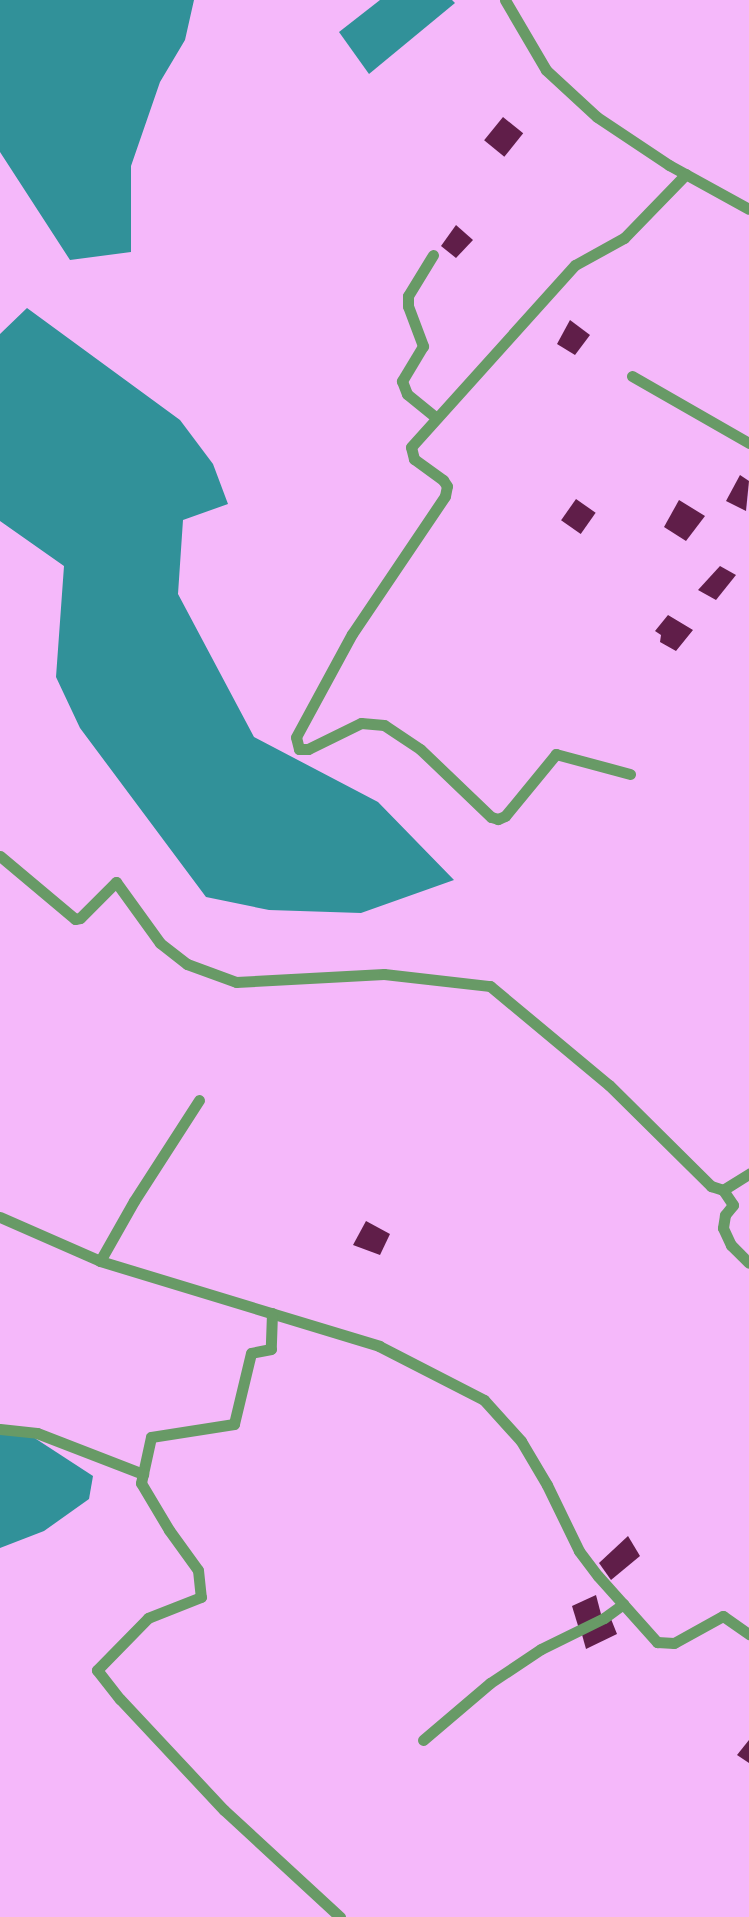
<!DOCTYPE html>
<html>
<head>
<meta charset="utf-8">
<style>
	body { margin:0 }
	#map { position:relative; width:749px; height:1917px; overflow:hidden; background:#f5b8fa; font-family:Spectral,serif }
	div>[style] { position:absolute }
	.water>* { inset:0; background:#319199 }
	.building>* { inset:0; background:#601e49; transform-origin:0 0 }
	.street>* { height:11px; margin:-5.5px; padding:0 5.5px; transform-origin:5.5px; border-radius:5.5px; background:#689a66 }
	span { translate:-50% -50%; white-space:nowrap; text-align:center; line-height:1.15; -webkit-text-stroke:5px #fdebfe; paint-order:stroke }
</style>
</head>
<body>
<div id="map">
	<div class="water">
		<i style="clip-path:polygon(0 0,194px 0,185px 40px,160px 82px,131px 166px,131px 252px,70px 260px,0 152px)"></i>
		<i style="clip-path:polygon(380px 0,452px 0,455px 3px,369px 74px,339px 32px)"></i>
		<i style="clip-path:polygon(27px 308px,180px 420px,213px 464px,228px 504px,183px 520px,178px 594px,254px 737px,378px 802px,454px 880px,361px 913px,269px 910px,206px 897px,80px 728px,56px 677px,64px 566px,0 521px,0 334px)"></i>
		<i style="clip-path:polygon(0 1432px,30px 1435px,93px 1476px,89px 1499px,44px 1531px,0 1548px)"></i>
	</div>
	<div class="building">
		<i style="left:503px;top:117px;width:26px;height:30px;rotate:39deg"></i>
		<i style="clip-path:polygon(456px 225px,473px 240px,456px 258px,441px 246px)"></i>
		<i style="clip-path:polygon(570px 320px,590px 335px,575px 355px,557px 344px)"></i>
		<i style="clip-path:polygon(740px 475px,749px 481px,746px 511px,726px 501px)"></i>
		<i style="left:576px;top:499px;width:24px;height:26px;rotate:35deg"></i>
		<i style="clip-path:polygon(679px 500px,705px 516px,686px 541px,664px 527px)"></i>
		<i style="clip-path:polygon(720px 566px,736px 575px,716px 600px,698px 590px)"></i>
		<i style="clip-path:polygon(668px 615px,693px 630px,676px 651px,660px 642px,661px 635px,655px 631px)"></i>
		<i style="clip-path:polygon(366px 1221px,390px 1234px,380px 1255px,353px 1245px)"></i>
		<i style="clip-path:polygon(628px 1536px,640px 1556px,611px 1580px,599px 1563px)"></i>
		<i style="clip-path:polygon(596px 1595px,602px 1618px,579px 1629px,572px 1606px)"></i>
		<i style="clip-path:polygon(611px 1619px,617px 1634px,586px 1649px,581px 1631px)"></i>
		<i style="clip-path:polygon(749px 1740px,749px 1763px,737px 1755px)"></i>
	</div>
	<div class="street">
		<i style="left:505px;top:0;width:81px;rotate:59.6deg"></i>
		<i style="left:546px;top:70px;width:69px;rotate:42.7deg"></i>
		<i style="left:597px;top:117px;width:87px;rotate:33.7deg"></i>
		<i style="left:669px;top:165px;width:91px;rotate:28.8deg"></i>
		<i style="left:433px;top:255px;width:48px;rotate:121.4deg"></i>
		<i style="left:408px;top:296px;width:10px;rotate:90deg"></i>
		<i style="left:408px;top:306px;width:43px;rotate:69.4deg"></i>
		<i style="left:423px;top:346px;width:41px;rotate:121deg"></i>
		<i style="left:402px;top:381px;width:14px;rotate:69deg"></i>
		<i style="left:407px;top:394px;width:38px;rotate:39deg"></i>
		<i style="left:632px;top:376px;width:135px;rotate:29.8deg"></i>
		<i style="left:630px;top:774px;width:77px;rotate:-164.9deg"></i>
		<i style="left:556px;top:754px;width:80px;rotate:129.4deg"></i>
		<i style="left:505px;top:816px;width:8px;rotate:157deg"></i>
		<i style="left:498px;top:819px;width:7px;rotate:-164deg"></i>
		<i style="left:491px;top:817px;width:98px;rotate:-136.2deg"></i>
		<i style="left:420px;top:749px;width:43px;rotate:-146.3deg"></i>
		<i style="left:384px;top:725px;width:23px;rotate:-175deg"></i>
		<i style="left:361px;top:723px;width:59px;rotate:153.9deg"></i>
		<i style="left:308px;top:749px;width:9px;rotate:180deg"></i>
		<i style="left:299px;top:749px;width:12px;rotate:-104deg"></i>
		<i style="left:296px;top:737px;width:117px;rotate:-61.5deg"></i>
		<i style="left:352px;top:634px;width:166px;rotate:-56deg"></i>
		<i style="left:445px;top:496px;width:10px;rotate:-79deg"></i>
		<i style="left:447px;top:486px;width:7px;rotate:-124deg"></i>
		<i style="left:443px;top:480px;width:36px;rotate:-144deg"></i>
		<i style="left:414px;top:459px;width:12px;rotate:-104deg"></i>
		<i style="left:411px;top:447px;width:245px;rotate:-48deg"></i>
		<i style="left:575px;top:265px;width:56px;rotate:-28.9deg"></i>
		<i style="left:624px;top:238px;width:89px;rotate:-45.9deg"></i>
		<i style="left:0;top:856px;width:98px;rotate:40deg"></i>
		<i style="left:75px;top:919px;width:5px;rotate:-11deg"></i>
		<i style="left:80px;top:918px;width:51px;rotate:-45deg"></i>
		<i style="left:116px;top:882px;width:75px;rotate:54.2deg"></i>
		<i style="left:160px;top:943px;width:34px;rotate:38deg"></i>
		<i style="left:187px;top:964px;width:52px;rotate:20.2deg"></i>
		<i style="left:236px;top:982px;width:148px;rotate:-3.1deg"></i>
		<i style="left:384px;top:974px;width:107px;rotate:6.5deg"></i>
		<i style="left:490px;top:986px;width:155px;rotate:39.8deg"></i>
		<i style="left:609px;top:1085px;width:144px;rotate:44.7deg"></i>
		<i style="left:711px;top:1186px;width:13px;rotate:18deg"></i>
		<i style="left:723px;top:1190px;width:31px;rotate:-32deg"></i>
		<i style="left:723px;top:1190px;width:18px;rotate:56deg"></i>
		<i style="left:733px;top:1205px;width:13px;rotate:129deg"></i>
		<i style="left:725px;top:1215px;width:13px;rotate:99deg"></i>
		<i style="left:723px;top:1228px;width:19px;rotate:65deg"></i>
		<i style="left:731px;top:1245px;width:25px;rotate:45deg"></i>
		<i style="left:0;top:1217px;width:109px;rotate:23.7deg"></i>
		<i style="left:100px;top:1261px;width:292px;rotate:16.9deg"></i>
		<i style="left:379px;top:1346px;width:118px;rotate:27.2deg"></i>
		<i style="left:484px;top:1400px;width:55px;rotate:47.9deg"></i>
		<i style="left:521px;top:1441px;width:51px;rotate:59.4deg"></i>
		<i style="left:547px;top:1485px;width:73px;rotate:64.1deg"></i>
		<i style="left:579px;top:1551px;width:31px;rotate:53deg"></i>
		<i style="left:598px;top:1576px;width:89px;rotate:48.2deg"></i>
		<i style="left:657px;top:1642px;width:17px;rotate:3deg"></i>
		<i style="left:674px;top:1643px;width:56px;rotate:-28.9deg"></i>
		<i style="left:723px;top:1616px;width:32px;rotate:35deg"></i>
		<i style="left:100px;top:1261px;width:69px;rotate:-60.5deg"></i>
		<i style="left:134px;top:1201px;width:120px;rotate:-57.2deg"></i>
		<i style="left:272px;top:1313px;width:36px;rotate:92deg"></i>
		<i style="left:271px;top:1349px;width:20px;rotate:169deg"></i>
		<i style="left:251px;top:1353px;width:73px;rotate:103.5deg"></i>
		<i style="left:234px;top:1424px;width:84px;rotate:171.1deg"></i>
		<i style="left:151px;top:1437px;width:47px;rotate:102.3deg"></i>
		<i style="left:141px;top:1483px;width:55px;rotate:59.2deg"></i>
		<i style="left:169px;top:1530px;width:49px;rotate:54.1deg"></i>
		<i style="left:198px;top:1570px;width:27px;rotate:84deg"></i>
		<i style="left:201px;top:1597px;width:57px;rotate:158.4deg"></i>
		<i style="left:148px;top:1618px;width:73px;rotate:134.4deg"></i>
		<i style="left:97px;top:1670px;width:37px;rotate:52deg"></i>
		<i style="left:120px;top:1699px;width:152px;rotate:46.9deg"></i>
		<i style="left:224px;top:1810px;width:158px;rotate:42.7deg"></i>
		<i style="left:0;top:1429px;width:37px;rotate:6deg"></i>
		<i style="left:37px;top:1433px;width:114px;rotate:21.1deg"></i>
		<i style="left:423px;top:1740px;width:88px;rotate:-40.4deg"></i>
		<i style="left:490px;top:1683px;width:61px;rotate:-33.7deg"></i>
		<i style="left:541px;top:1649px;width:70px;rotate:-26.2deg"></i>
		<i style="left:604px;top:1618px;width:24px;rotate:-36deg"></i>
	</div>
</div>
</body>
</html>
